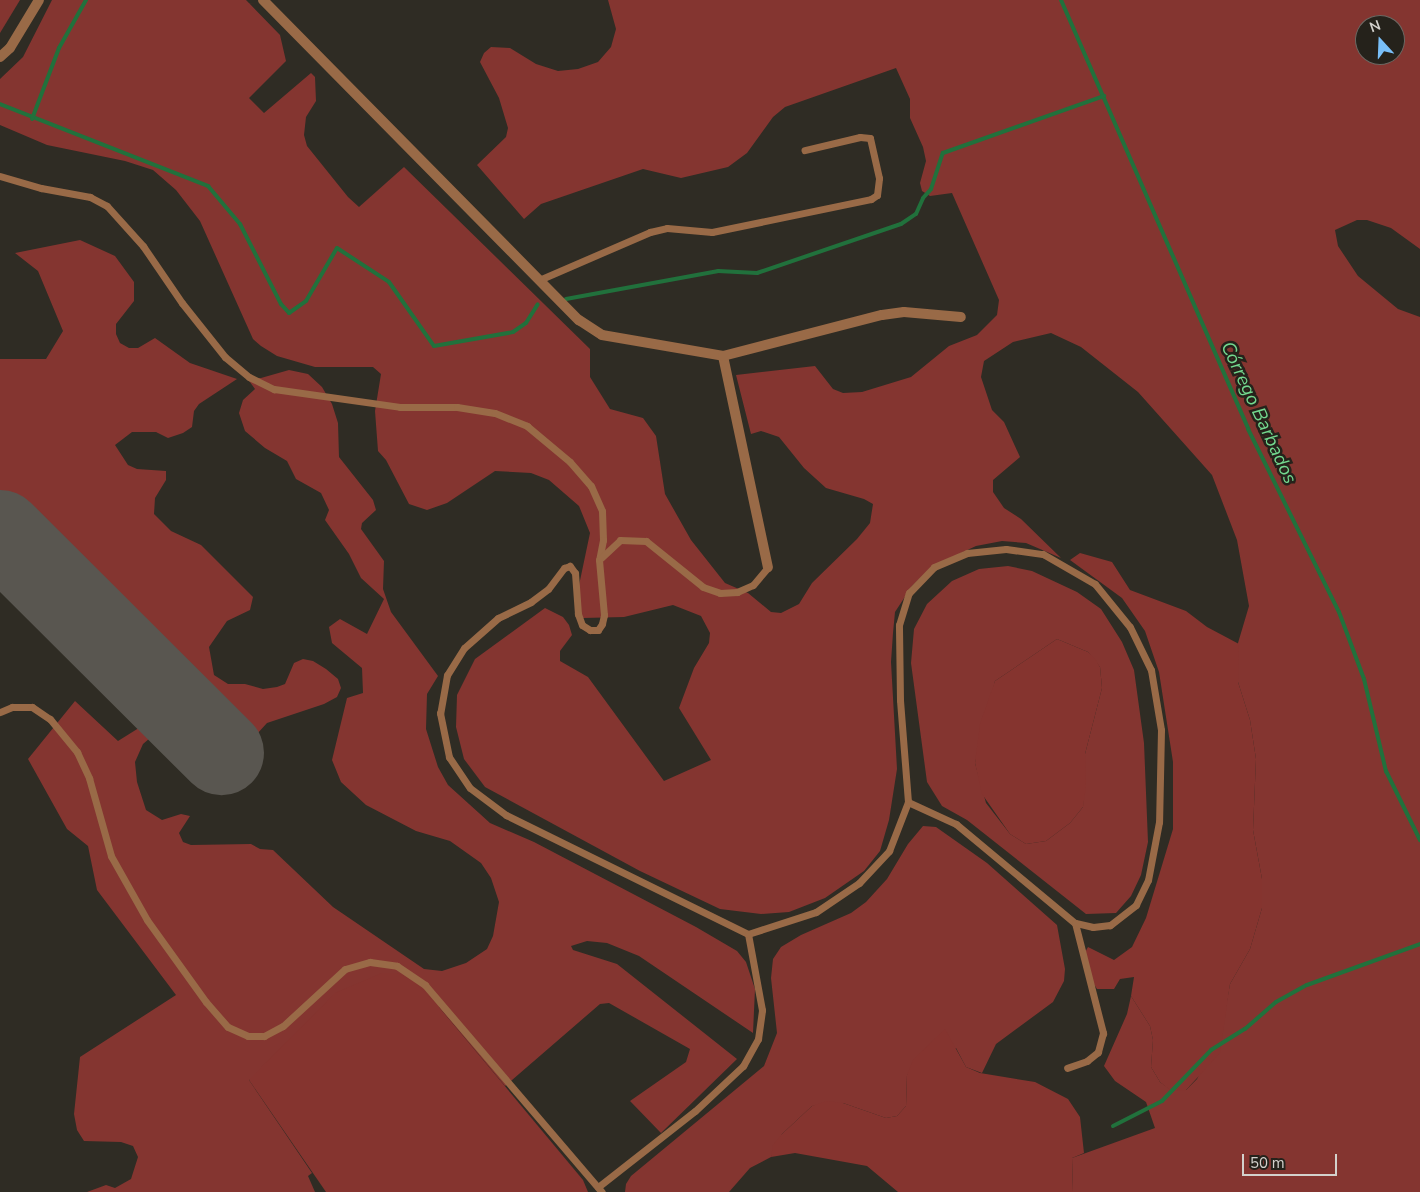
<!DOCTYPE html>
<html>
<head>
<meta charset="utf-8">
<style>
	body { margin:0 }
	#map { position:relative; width:1420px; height:1192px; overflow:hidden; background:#2f2c24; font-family:"Nunito Sans",sans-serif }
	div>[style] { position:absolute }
	.green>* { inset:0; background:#843530 }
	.forest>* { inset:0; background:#85342f }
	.stream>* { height:4px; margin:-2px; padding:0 2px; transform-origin:2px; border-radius:2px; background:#21713c }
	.runway>* { height:85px; margin:-42.5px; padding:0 42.5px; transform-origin:42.5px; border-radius:42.5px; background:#595650 }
	.service>* { height:7px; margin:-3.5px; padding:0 3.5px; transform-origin:3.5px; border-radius:3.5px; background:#996a47 }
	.minor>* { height:10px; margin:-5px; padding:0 5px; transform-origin:5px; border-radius:5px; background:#996a47 }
	.tertiary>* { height:10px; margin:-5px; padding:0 5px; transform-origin:5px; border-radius:5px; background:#996a47 }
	span { translate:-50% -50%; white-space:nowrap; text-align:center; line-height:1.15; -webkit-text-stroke:5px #25221b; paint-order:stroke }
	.water-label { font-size:19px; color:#73d88e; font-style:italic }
	.north { position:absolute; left:1355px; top:15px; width:50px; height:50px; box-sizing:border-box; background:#25221b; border:1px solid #6b6862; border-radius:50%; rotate:340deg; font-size:14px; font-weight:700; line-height:20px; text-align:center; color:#d3d1cc }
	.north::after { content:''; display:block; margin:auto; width:18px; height:22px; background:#79bff8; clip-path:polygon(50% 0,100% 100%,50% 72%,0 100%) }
	.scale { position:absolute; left:1242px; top:1154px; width:95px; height:22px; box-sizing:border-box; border:2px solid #d3d1cc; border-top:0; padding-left:6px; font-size:15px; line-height:18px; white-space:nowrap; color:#d3d1cc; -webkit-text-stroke:4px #25221b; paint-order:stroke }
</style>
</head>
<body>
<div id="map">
	<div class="green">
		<i style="clip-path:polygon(0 0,20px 0,0 33px)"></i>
		<i style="clip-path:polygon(evenodd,52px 0,246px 0,280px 35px,286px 61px,249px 98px,264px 113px,311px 73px,315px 77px,316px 101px,306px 117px,304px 135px,307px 146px,348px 197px,359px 207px,404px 167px,590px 349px,590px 377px,610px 409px,643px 418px,656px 436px,665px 494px,691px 540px,725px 583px,748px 593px,771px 612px,781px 613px,799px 604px,812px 583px,857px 539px,870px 523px,873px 504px,864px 499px,826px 488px,804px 468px,779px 437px,761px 431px,751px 434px,736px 375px,815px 366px,833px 389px,843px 393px,862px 392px,911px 377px,949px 346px,977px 335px,997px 315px,999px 300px,952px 193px,930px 196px,922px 191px,920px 183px,926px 161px,923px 147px,910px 118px,910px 99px,896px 68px,785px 107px,773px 117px,747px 153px,728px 167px,681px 178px,643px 169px,541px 204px,524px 219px,477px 165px,506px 137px,508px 128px,499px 98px,480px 62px,484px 53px,491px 47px,510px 48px,536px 64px,558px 71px,578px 69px,598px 62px,611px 47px,616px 29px,608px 0,1420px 0,1420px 249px,1391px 228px,1367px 220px,1357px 220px,1335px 230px,1338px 246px,1358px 276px,1398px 309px,1420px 317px,1420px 1192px,1073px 1192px,1072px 1158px,1155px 1128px,1146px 1102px,1115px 1081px,1104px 1066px,1127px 1014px,1131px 996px,1150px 1026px,1153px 1040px,1151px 1067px,1160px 1082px,1171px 1090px,1186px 1090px,1197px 1079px,1223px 1024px,1230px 984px,1250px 949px,1262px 908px,1262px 879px,1253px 830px,1256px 759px,1250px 720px,1238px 682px,1238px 643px,1249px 606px,1237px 540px,1212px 475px,1138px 392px,1081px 347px,1051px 333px,1013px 342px,984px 361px,981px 377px,992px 410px,1004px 422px,1020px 457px,993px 480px,993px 492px,1004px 508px,1021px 519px,1061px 558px,1026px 543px,1002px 541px,976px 546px,933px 566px,912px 586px,895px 612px,893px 633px,891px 662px,897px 769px,889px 820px,880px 851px,864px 871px,825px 898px,789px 912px,761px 914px,720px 909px,640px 871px,485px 787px,464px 759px,456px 727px,457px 695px,475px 659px,545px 608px,563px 617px,569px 625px,572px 635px,560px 651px,560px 661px,588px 677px,664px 781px,711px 760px,679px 708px,694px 668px,709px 643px,710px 633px,701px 616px,673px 605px,624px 617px,583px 618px,578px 610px,578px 590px,590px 533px,579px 506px,549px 480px,531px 473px,495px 471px,447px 503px,427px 510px,409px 504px,386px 460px,378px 451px,375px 411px,381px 374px,373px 367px,315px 367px,277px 356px,261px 346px,253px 339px,200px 221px,176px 190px,153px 170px,125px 161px,47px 145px,0 125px,0 79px,23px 57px,52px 0,1365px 25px,1395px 25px,1395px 55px,1365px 55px,1365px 25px)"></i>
		<i style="clip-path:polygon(80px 240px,115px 256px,134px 282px,134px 301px,116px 324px,116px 334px,120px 343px,129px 348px,138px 348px,155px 338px,190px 363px,237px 379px,199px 404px,194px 411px,192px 427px,183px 433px,168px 438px,156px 432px,132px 432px,115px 445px,128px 465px,137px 469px,166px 471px,166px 480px,155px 498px,154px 514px,171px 531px,201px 545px,253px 597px,250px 610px,227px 621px,209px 647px,214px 675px,228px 684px,245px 684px,263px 689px,277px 687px,285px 684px,294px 663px,303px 659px,313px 661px,326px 669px,338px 679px,341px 688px,337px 697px,324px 704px,267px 723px,247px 745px,241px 774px,230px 782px,212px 782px,202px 761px,182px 759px,160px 740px,150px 738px,143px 744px,135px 762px,137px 782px,146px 810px,162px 820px,181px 814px,190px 816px,179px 833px,183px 842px,191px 845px,251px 844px,260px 849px,273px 850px,333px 907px,424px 969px,442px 971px,466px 963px,487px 949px,493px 936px,499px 902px,491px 878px,481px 863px,450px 841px,416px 831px,366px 805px,341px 782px,332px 760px,347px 698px,363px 693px,362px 668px,332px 643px,329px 627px,340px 619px,367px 634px,384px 599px,361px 578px,349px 554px,325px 520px,329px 510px,321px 493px,296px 479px,287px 461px,265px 448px,245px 431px,239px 413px,243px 400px,255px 389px,247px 378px,261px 378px,289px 370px,308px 374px,322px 387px,332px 404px,338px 423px,339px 457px,373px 500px,376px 510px,362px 523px,361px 529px,384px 561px,383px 589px,391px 612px,438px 676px,427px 694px,426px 729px,438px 767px,448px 785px,490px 823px,534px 842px,696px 927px,737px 951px,746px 962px,755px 989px,753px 1033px,639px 956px,607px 943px,587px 941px,571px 946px,573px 950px,617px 964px,737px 1059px,661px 1133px,630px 1101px,686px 1062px,690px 1049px,609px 1003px,600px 1004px,505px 1086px,439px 1007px,249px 1080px,312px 1173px,308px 1176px,315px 1192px,87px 1192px,106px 1185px,115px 1188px,131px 1179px,138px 1157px,133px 1146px,121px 1142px,84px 1141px,77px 1130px,74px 1114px,80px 1057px,176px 995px,97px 890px,88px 846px,67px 829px,28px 759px,75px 701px,118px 741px,150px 721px,172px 713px,178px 713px,214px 755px,238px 735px,0 500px,0 359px,46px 359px,63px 331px,38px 271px,15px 253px)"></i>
		<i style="clip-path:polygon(0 548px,14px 563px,13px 569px,0 580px)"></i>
		<i style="clip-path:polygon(evenodd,1008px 566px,1032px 571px,1077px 592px,1101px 609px,1122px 642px,1134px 670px,1144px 743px,1148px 842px,1141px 875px,1131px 896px,1116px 913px,1086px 914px,967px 820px,942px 806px,927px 782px,911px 663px,914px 629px,927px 604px,952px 581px,979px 569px,1008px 566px,1057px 639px,1088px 652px,1100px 667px,1102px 688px,1085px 754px,1083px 807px,1070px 823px,1046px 841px,1026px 844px,1010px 834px,986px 803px,975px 763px,995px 681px,1057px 639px)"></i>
		<i style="clip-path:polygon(923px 826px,936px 827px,987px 863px,1057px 925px,1065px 969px,1064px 981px,1053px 1002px,996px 1044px,982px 1073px,966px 1067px,956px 1048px,907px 1075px,906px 1106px,897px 1116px,886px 1118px,843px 1103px,812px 1106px,782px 1134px,771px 1157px,750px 1168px,729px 1192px,625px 1192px,626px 1184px,631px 1176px,764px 1066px,777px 1033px,771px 978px,773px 959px,781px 947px,801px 935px,851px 913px,866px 902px,887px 879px,908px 844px)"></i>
	</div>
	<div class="forest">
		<i style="clip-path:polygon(1080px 553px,1112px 562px,1130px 590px,1186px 611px,1207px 627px,1239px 644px,1238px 682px,1250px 720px,1256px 759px,1253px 830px,1262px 879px,1262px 908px,1250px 949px,1230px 984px,1220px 1053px,1186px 1090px,1171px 1091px,1160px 1082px,1151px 1067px,1153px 1040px,1150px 1026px,1131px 996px,1134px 977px,1120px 979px,1114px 989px,1097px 989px,1090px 978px,1083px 956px,1088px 947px,1114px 960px,1132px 947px,1146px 918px,1173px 829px,1173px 762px,1159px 672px,1145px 631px,1122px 598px,1070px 560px)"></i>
		<i style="clip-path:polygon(1057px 639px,1088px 652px,1095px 659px,1100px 667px,1102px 688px,1085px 754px,1086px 786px,1083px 807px,1070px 823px,1046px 841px,1026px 844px,1010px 834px,982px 794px,975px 763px,980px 724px,995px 681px)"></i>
		<i style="clip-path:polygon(382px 973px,397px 973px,414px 981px,439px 1007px,583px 1180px,588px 1192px,326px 1192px,249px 1080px,335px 993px)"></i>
		<i style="clip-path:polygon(945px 1029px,966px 1067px,980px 1073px,1035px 1082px,1068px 1099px,1080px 1117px,1084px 1153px,1072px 1158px,1073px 1192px,898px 1192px,867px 1166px,795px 1153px,771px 1157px,773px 1145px,782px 1134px,812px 1106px,827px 1101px,843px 1103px,886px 1118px,897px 1116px,906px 1106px,907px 1075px,913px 1060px)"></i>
	</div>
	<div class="stream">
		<i style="left:1061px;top:0;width:468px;rotate:66.4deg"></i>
		<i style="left:1248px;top:429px;width:204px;rotate:63.6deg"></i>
		<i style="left:1339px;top:612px;width:72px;rotate:69.5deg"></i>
		<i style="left:1364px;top:679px;width:95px;rotate:76.6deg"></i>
		<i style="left:1386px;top:771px;width:77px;rotate:63.8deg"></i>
		<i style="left:0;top:104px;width:224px;rotate:21.5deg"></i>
		<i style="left:208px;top:186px;width:50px;rotate:49.9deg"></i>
		<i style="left:240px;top:224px;width:90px;rotate:62.9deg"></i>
		<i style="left:281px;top:304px;width:12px;rotate:48deg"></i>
		<i style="left:289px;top:313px;width:21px;rotate:-35deg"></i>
		<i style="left:306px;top:301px;width:61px;rotate:-59.7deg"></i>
		<i style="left:337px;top:248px;width:62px;rotate:33.2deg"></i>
		<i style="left:389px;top:282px;width:78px;rotate:54.9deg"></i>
		<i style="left:434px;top:346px;width:80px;rotate:-10deg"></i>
		<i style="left:513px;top:332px;width:16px;rotate:-35deg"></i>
		<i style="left:526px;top:323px;width:22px;rotate:-58deg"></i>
		<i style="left:32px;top:119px;width:76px;rotate:-69.2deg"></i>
		<i style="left:59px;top:48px;width:55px;rotate:-60.6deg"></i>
		<i style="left:566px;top:299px;width:155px;rotate:-10.4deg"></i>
		<i style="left:718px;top:271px;width:39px;rotate:3deg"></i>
		<i style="left:757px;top:273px;width:152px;rotate:-18.8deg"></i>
		<i style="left:901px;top:224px;width:18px;rotate:-34deg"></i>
		<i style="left:916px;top:214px;width:17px;rotate:-66deg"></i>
		<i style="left:923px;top:198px;width:12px;rotate:-48deg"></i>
		<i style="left:931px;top:189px;width:38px;rotate:-72deg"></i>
		<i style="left:943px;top:153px;width:171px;rotate:-19.5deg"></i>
		<i style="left:1113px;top:1126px;width:55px;rotate:-27deg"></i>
		<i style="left:1162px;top:1101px;width:71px;rotate:-46.1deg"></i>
		<i style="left:1211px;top:1050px;width:40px;rotate:-32deg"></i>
		<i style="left:1245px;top:1029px;width:41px;rotate:-41.1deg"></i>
		<i style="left:1276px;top:1002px;width:35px;rotate:-29deg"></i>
		<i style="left:1307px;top:985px;width:120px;rotate:-19.9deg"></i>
	</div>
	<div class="runway">
		<i style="left:0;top:532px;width:312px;rotate:44.9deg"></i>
	</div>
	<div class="service">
		<i style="left:0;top:176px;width:43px;rotate:16.3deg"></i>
		<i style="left:41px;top:188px;width:50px;rotate:10.4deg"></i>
		<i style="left:90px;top:197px;width:19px;rotate:28deg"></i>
		<i style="left:107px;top:206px;width:54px;rotate:48deg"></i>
		<i style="left:143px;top:246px;width:69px;rotate:55.6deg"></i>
		<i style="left:182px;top:303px;width:69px;rotate:51.5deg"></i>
		<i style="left:225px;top:357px;width:31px;rotate:40deg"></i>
		<i style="left:249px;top:377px;width:28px;rotate:26deg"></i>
		<i style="left:274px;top:389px;width:127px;rotate:8.1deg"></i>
		<i style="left:400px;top:407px;width:57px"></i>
		<i style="left:457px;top:407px;width:38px;rotate:9deg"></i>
		<i style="left:495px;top:413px;width:35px;rotate:22deg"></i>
		<i style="left:527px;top:426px;width:56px;rotate:39.9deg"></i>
		<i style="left:570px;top:462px;width:32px;rotate:49deg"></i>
		<i style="left:591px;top:486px;width:27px;rotate:66deg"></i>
		<i style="left:602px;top:511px;width:29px;rotate:88deg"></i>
		<i style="left:603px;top:540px;width:20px;rotate:101deg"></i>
		<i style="left:599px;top:560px;width:55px;rotate:84.8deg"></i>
		<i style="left:604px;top:615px;width:9px;rotate:103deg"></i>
		<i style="left:602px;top:624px;width:7px;rotate:124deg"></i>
		<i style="left:598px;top:630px;width:8px;rotate:180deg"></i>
		<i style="left:590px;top:630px;width:9px;rotate:-148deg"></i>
		<i style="left:582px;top:625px;width:12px;rotate:-110deg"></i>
		<i style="left:578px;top:614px;width:41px;rotate:-94.2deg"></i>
		<i style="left:575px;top:573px;width:9px;rotate:-126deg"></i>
		<i style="left:570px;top:566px;width:6px;rotate:162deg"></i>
		<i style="left:564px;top:568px;width:26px;rotate:127deg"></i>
		<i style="left:548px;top:589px;width:21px;rotate:143deg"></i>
		<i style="left:531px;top:602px;width:37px;rotate:154deg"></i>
		<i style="left:498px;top:618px;width:45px;rotate:138.6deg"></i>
		<i style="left:464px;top:648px;width:32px;rotate:122deg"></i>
		<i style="left:447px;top:675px;width:39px;rotate:100deg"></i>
		<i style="left:440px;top:713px;width:45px;rotate:78.4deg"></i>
		<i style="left:449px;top:757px;width:37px;rotate:56deg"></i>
		<i style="left:470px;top:788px;width:45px;rotate:36.9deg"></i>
		<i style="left:506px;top:815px;width:270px;rotate:26.2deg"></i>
		<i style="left:539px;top:280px;width:121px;rotate:-23.4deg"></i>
		<i style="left:650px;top:232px;width:17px;rotate:-13deg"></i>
		<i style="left:667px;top:228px;width:45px;rotate:5.1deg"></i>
		<i style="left:712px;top:232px;width:162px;rotate:-11.7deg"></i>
		<i style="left:871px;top:199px;width:7px;rotate:-34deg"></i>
		<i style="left:877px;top:195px;width:17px;rotate:-83deg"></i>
		<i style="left:879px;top:178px;width:41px;rotate:-102.7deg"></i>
		<i style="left:870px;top:138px;width:10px;rotate:-174deg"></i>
		<i style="left:860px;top:137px;width:57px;rotate:166.7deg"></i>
		<i style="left:601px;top:558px;width:26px;rotate:-43deg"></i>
		<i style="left:620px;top:540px;width:26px;rotate:2deg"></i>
		<i style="left:646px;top:541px;width:73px;rotate:38.9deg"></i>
		<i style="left:703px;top:587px;width:18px;rotate:19deg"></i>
		<i style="left:720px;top:593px;width:17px;rotate:-3deg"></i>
		<i style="left:737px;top:592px;width:17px;rotate:-24deg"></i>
		<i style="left:753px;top:585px;width:23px;rotate:-50deg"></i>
		<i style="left:0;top:712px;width:13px;rotate:-23deg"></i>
		<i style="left:12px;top:707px;width:20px"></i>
		<i style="left:32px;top:707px;width:22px;rotate:34deg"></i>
		<i style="left:50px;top:719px;width:43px;rotate:50.7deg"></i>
		<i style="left:77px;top:752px;width:29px;rotate:65deg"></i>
		<i style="left:89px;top:778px;width:81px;rotate:74.2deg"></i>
		<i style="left:111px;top:856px;width:73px;rotate:60.6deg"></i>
		<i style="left:147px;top:920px;width:101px;rotate:54.3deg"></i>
		<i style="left:206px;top:1002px;width:33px;rotate:49deg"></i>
		<i style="left:228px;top:1027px;width:22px;rotate:24deg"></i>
		<i style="left:248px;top:1036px;width:16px"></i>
		<i style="left:264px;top:1036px;width:21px;rotate:-28deg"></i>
		<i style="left:283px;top:1026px;width:84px;rotate:-42.6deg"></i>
		<i style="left:345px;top:969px;width:26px;rotate:-16deg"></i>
		<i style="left:370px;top:962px;width:27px;rotate:8deg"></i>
		<i style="left:397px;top:966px;width:34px;rotate:34deg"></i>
		<i style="left:425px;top:985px;width:272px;rotate:49.5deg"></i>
		<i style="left:908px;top:802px;width:53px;rotate:24.6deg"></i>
		<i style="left:956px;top:824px;width:155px;rotate:39.8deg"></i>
		<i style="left:1075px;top:923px;width:114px;rotate:75.7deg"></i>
		<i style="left:1103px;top:1033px;width:20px;rotate:105deg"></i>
		<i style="left:1098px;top:1052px;width:14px;rotate:141deg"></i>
		<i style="left:1087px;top:1061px;width:21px;rotate:161deg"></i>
		<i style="left:598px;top:1187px;width:123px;rotate:-38.1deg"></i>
		<i style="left:695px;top:1111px;width:66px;rotate:-43.2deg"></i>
		<i style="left:743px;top:1066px;width:31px;rotate:-61deg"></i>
		<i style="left:758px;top:1039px;width:29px;rotate:-82deg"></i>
		<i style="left:762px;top:1010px;width:77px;rotate:-100.4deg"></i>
		<i style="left:748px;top:934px;width:71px;rotate:-17.9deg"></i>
		<i style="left:816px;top:912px;width:52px;rotate:-34deg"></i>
		<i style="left:859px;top:883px;width:44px;rotate:-46.8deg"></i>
		<i style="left:889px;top:851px;width:53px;rotate:-68.8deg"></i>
		<i style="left:908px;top:802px;width:102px;rotate:-94.5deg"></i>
		<i style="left:900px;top:700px;width:75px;rotate:-90.8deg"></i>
		<i style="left:899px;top:625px;width:34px;rotate:-73deg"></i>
		<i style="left:909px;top:593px;width:36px;rotate:-46deg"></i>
		<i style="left:934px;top:567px;width:36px;rotate:-23deg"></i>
		<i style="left:967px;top:553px;width:39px;rotate:-6deg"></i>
		<i style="left:1006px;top:549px;width:37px;rotate:8deg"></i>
		<i style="left:1043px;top:554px;width:60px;rotate:30deg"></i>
		<i style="left:1095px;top:584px;width:55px;rotate:50.9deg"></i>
		<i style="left:1130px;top:627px;width:48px;rotate:64deg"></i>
		<i style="left:1151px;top:670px;width:61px;rotate:80.5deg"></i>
		<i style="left:1161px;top:730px;width:92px;rotate:91.2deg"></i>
		<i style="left:1159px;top:822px;width:59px;rotate:100.7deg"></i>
		<i style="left:1148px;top:880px;width:28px;rotate:116deg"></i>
		<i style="left:1136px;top:905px;width:33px;rotate:142deg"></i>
		<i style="left:1110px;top:925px;width:17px;rotate:173deg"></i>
		<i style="left:1093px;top:927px;width:18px;rotate:-167deg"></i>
	</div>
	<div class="minor">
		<i style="left:723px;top:356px;width:216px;rotate:78deg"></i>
	</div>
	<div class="tertiary">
		<i style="left:263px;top:0;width:450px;rotate:45.4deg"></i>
		<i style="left:579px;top:320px;width:27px;rotate:33deg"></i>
		<i style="left:602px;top:335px;width:123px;rotate:9.8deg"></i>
		<i style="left:723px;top:356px;width:164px;rotate:-14.5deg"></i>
		<i style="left:882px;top:315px;width:22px;rotate:-8deg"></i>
		<i style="left:904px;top:312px;width:57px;rotate:5deg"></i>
		<i style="left:0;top:57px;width:13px;rotate:-42deg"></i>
		<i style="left:10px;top:48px;width:56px;rotate:-58.9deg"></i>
	</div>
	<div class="water-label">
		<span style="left:1258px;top:413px;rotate:65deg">Córrego Barbados</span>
	</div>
	<div class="north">N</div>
	<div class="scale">50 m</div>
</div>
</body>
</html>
